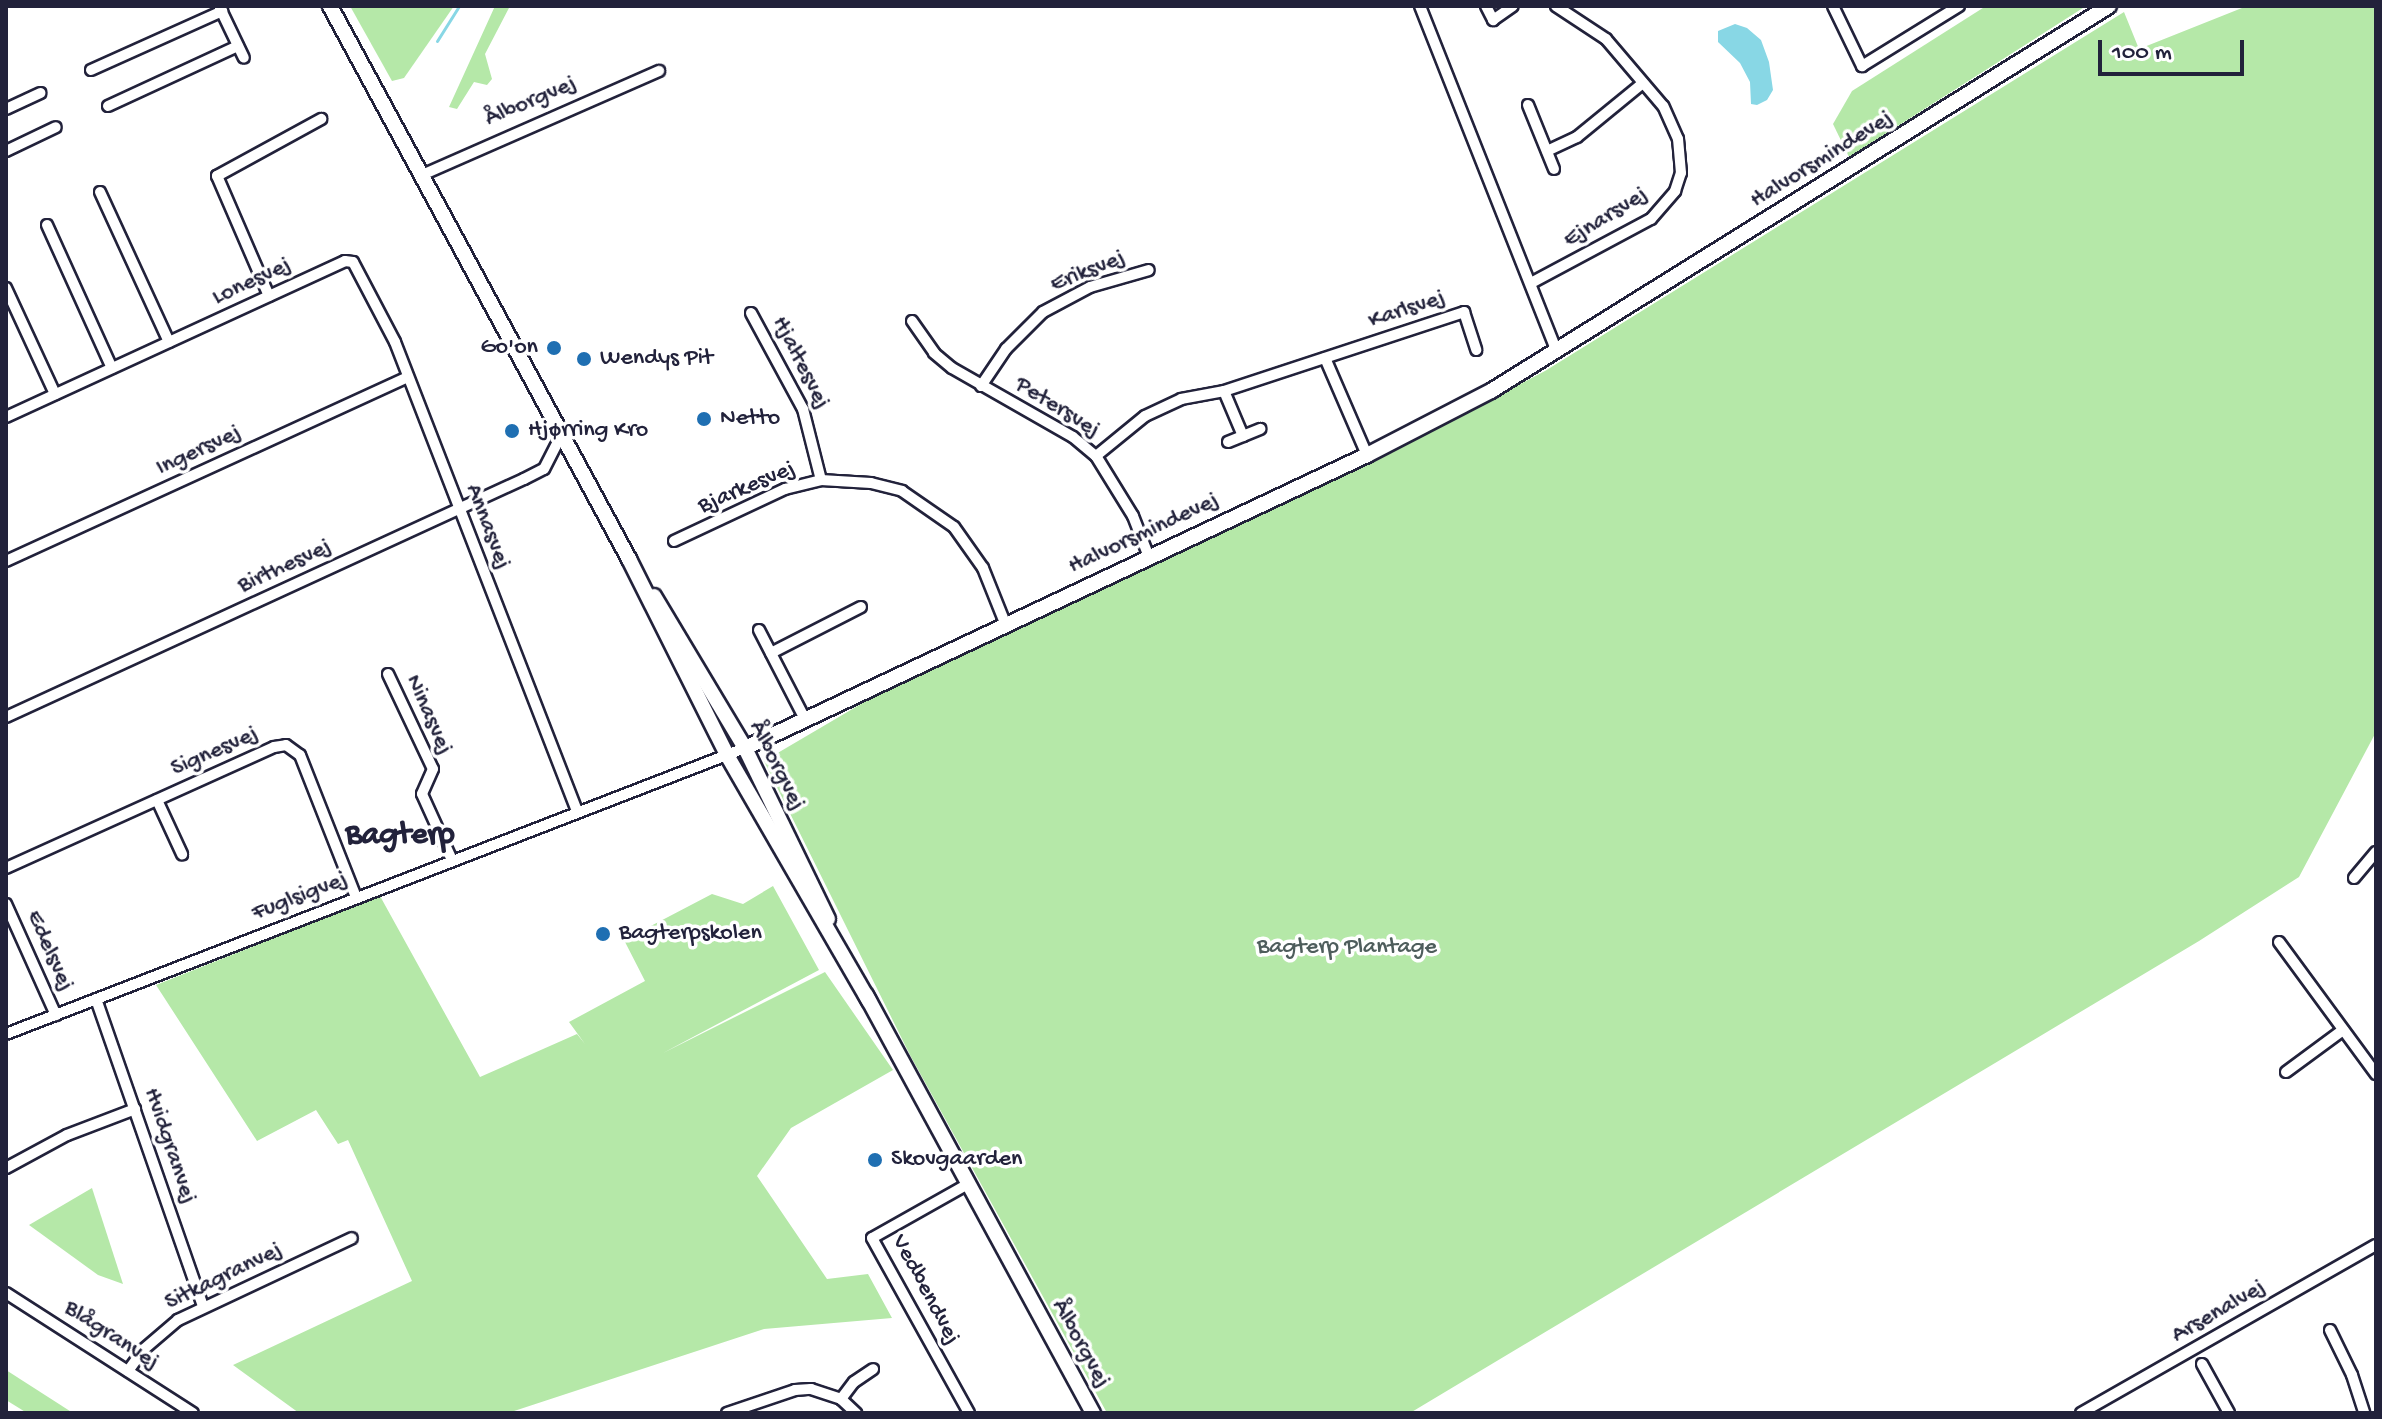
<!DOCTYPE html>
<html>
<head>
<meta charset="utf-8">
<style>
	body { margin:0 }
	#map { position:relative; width:2382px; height:1419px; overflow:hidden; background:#fff; font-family:"Gochi Hand",sans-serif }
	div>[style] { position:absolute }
	.green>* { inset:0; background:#b5e8a8 }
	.water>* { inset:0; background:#88d7e5 }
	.stream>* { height:3px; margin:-1.5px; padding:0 1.5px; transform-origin:1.5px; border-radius:1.5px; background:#88d7e5 }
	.roads { filter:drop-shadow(2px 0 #22223b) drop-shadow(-2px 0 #22223b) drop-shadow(0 2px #22223b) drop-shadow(0 -2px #22223b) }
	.street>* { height:10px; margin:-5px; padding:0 5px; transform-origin:5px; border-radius:5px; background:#fff }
	.secondary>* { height:14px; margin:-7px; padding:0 7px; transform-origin:7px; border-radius:7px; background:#fff }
	.dots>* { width:22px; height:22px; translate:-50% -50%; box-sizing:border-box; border:4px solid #fff; border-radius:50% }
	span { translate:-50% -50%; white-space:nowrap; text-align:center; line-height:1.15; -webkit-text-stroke:7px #fff; paint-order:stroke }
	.street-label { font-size:24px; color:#22223b }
	.poi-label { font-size:24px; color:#22223b }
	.right { translate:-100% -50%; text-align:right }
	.left { translate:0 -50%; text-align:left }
	.park-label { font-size:24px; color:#4e5d5c }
	.district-label { font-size:32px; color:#22223b; font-weight:700 }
	.frame { position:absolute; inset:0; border:8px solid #22223b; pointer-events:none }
	.scale { position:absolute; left:2098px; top:40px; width:146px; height:36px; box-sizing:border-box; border:4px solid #22223b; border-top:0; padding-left:10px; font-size:24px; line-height:28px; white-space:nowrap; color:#22223b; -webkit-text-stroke:6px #fff; paint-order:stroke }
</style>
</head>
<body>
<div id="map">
	<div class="green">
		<i style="clip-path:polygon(350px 6px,454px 6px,404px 78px,392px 81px)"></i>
		<i style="clip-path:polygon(495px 6px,510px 6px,485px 54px,492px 79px,487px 85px,474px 82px,457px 109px,449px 107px)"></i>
		<i style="clip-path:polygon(1986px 6px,2086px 6px,1849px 157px,1833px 124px,1852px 91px)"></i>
		<i style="clip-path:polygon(2247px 6px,2376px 6px,2376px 732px,2299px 877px,2199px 941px,1410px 1413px,1107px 1413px,910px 1055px,764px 761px,878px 694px,1420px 437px,1545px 371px,2124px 12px,2139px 49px)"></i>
		<i style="clip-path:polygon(773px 886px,819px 970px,663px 1053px,825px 972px,893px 1070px,791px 1128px,757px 1176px,827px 1279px,868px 1274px,892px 1318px,764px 1329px,508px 1413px,299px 1413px,233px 1365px,412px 1281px,348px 1140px,338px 1144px,316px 1110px,257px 1141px,156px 985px,380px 896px,480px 1077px,577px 1034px,585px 1044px,569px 1022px,645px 981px,624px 940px,712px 894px,743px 904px)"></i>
		<i style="clip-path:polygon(92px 1188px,123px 1284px,98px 1275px,29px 1225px)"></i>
		<i style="clip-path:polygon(6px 1370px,73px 1413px,27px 1413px,6px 1400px)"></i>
	</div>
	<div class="water">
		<i style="clip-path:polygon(1735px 24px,1747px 28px,1761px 40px,1769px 62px,1773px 90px,1767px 100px,1757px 105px,1751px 104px,1750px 82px,1740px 63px,1718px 42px,1718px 31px)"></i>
	</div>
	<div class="stream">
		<i style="left:437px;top:41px;width:41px;rotate:-57.8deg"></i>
	</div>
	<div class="roads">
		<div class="street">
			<i style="left:1420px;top:6px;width:372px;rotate:68.4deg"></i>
			<i style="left:1486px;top:6px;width:16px;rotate:63deg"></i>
			<i style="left:1493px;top:20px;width:24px;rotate:-35deg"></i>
			<i style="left:1833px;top:6px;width:67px;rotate:64.2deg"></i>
			<i style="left:1862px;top:66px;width:114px;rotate:-31.7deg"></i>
			<i style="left:220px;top:8px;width:55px;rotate:64.4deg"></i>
			<i style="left:91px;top:70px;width:144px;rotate:-24.2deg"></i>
			<i style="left:1528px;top:105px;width:69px;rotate:67.9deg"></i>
			<i style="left:108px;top:106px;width:143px;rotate:-24.8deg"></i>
			<i style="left:6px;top:109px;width:38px;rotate:-25deg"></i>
			<i style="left:6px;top:151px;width:55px;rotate:-25.6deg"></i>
			<i style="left:1547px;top:151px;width:33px;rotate:-25deg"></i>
			<i style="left:1577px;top:137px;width:85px;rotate:-39.3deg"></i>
			<i style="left:422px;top:175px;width:259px;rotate:-23.7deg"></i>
			<i style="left:100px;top:192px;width:165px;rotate:65.3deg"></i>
			<i style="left:47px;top:225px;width:157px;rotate:65.6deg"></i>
			<i style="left:1531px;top:283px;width:136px;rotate:-28.1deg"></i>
			<i style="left:1651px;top:219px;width:37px;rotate:-49deg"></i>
			<i style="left:1675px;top:191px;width:19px;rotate:-72deg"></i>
			<i style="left:1681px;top:173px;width:34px;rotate:-95deg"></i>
			<i style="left:1678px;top:139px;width:36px;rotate:-114deg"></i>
			<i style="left:1663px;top:106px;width:88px;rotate:-130.4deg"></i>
			<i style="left:1606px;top:39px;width:60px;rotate:-146.6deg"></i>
			<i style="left:6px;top:288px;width:117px;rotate:65.2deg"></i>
			<i style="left:269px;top:296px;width:131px;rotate:-113.4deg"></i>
			<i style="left:217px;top:176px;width:119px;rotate:-28.7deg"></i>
			<i style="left:751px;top:313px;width:109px;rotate:61.6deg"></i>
			<i style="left:803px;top:409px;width:73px;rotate:75.8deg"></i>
			<i style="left:912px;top:321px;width:39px;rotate:55deg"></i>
			<i style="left:934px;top:353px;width:23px;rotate:40deg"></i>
			<i style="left:952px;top:368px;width:139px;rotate:29.7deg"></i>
			<i style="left:1073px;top:437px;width:30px;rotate:40deg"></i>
			<i style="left:1096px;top:456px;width:70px;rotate:58.3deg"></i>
			<i style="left:1133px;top:516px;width:44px;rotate:68.7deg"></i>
			<i style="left:1325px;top:358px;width:106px;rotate:66.6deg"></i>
			<i style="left:981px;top:386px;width:45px;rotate:-56deg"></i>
			<i style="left:1006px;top:349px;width:52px;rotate:-45deg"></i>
			<i style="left:1043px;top:312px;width:53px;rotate:-28deg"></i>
			<i style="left:1090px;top:287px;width:61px;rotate:-16.1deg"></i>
			<i style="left:1224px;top:391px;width:49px;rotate:67.1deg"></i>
			<i style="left:6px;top:417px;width:373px;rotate:-24.7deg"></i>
			<i style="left:345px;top:261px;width:8px;rotate:7deg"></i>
			<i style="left:353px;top:262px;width:90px;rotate:62.3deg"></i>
			<i style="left:395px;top:342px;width:503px;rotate:68.79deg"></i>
			<i style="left:1228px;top:442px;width:35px;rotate:-22deg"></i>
			<i style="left:1096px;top:456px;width:63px;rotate:-39.2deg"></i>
			<i style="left:1145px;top:416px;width:40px;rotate:-25deg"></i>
			<i style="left:1181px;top:399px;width:44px;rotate:-10.5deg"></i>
			<i style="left:1224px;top:391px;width:253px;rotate:-18.2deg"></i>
			<i style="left:1464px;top:312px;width:40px;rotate:72deg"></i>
			<i style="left:674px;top:541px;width:123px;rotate:-25.1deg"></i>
			<i style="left:785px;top:489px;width:37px;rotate:-14deg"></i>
			<i style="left:821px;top:480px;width:50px;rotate:3.4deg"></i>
			<i style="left:871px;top:483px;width:32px;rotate:14deg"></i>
			<i style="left:902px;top:491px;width:63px;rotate:34.7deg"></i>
			<i style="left:954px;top:527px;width:50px;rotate:54.7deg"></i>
			<i style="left:983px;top:568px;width:59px;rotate:68.2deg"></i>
			<i style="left:6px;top:561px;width:442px;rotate:-24.6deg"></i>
			<i style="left:759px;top:630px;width:100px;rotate:62.7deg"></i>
			<i style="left:771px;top:653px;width:101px;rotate:-27.1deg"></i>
			<i style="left:388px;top:674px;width:105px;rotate:64.7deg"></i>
			<i style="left:433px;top:769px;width:27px;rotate:114deg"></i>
			<i style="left:422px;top:794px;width:72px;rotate:65.6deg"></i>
			<i style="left:6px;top:717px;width:570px;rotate:-24.68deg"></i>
			<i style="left:524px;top:479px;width:22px;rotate:-27deg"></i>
			<i style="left:544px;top:469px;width:39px;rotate:-63deg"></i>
			<i style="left:157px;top:800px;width:60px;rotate:65.2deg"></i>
			<i style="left:6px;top:868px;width:294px;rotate:-24.3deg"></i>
			<i style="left:274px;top:747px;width:12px;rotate:-9deg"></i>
			<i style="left:286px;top:745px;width:17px;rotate:36deg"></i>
			<i style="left:300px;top:755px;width:153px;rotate:68.5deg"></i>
			<i style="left:2354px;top:878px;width:34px;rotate:-50deg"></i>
			<i style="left:6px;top:904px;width:122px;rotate:65.8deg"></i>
			<i style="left:2279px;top:942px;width:164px;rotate:53.7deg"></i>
			<i style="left:96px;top:999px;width:325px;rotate:70.8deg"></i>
			<i style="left:6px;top:1034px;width:792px;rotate:-21.16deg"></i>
			<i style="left:2286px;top:1072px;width:71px;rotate:-36.4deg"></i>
			<i style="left:6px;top:1168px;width:69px;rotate:-28.4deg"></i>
			<i style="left:67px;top:1135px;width:73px;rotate:-20.9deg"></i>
			<i style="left:968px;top:1184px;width:110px;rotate:150.6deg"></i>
			<i style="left:872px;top:1238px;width:200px;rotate:61deg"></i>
			<i style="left:6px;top:1293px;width:222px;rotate:32.7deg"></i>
			<i style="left:2330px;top:1330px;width:50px;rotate:63.9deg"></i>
			<i style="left:2352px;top:1375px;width:40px;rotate:72deg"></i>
			<i style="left:2202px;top:1364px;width:56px;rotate:61.1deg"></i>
			<i style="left:128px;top:1371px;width:27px;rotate:-54deg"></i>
			<i style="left:144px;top:1349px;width:45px;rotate:-40.5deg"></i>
			<i style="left:178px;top:1320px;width:192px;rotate:-25.2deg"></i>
			<i style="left:841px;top:1399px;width:21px;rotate:-53deg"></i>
			<i style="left:854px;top:1382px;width:23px;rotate:-34deg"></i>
			<i style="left:727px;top:1413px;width:72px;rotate:-18.7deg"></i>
			<i style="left:795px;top:1390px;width:16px;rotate:-4deg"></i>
			<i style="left:811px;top:1389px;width:32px;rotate:18deg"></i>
			<i style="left:841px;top:1399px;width:21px;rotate:43deg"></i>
			<i style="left:2081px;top:1413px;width:339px;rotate:-29.7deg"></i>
		</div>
		<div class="secondary">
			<i style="left:330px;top:6px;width:629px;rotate:61.6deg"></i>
			<i style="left:629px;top:559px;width:219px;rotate:63.4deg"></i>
			<i style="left:727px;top:755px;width:284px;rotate:60deg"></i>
			<i style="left:654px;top:596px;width:177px;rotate:59.1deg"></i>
			<i style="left:745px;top:748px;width:190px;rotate:64.1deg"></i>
			<i style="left:745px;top:748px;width:688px;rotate:-25.22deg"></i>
			<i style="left:1367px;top:455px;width:140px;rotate:-27.3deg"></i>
			<i style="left:1491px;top:391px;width:728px;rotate:-31.92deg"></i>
			<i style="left:866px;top:995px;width:476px;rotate:61.5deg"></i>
		</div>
	</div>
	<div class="dots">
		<i style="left:554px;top:348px;background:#1f6fb2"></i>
		<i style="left:584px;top:359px;background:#1f6fb2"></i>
		<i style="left:704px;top:419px;background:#1f6fb2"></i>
		<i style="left:512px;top:431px;background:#1f6fb2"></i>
		<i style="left:603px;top:934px;background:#1f6fb2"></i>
		<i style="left:875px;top:1160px;background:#1f6fb2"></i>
	</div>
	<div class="street-label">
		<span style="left:531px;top:102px;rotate:-23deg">Ålborgvej</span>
		<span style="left:1822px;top:160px;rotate:-32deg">Halvorsmindevej</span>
		<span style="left:1606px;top:218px;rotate:-32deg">Ejnarsvej</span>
		<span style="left:1088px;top:272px;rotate:-22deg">Eriksvej</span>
		<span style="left:252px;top:282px;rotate:-25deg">Lonesvej</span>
		<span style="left:1407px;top:310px;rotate:-18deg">Karlsvej</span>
		<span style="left:800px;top:363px;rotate:63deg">Hjaltesvej</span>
		<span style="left:1057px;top:408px;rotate:32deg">Petersvej</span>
		<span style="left:199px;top:451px;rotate:-25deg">Ingersvej</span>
		<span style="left:747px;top:488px;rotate:-23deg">Bjarkesvej</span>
		<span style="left:487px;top:527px;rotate:69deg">Annasvej</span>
		<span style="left:1144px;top:534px;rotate:-25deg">Halvorsmindevej</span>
		<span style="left:285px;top:567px;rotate:-25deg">Birthesvej</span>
		<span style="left:428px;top:715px;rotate:66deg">Ninasvej</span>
		<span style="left:215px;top:752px;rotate:-24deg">Signesvej</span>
		<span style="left:776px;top:766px;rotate:63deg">Ålborgvej</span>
		<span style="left:300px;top:897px;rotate:-21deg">Fuglsigvej</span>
		<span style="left:49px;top:951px;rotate:66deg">Edelsvej</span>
		<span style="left:169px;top:1146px;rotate:71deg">Hvidgranvej</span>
		<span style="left:224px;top:1277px;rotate:-26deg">Sitkagranvej</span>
		<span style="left:925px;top:1290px;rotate:62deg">Vedbendvej</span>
		<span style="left:2219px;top:1312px;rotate:-30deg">Arsenalvej</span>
		<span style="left:111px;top:1336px;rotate:33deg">Blågranvej</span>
		<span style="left:1080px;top:1344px;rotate:61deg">Ålborgvej</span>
	</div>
	<div class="poi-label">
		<span class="right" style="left:538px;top:348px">Go'on</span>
		<span class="left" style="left:600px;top:359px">Wendys Pit</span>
		<span class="left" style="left:720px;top:419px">Netto</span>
		<span class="left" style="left:528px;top:431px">Hjørring Kro</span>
		<span class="left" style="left:619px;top:934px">Bagterpskolen</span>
		<span class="left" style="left:891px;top:1160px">Skovgaarden</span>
	</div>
	<div class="park-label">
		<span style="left:1347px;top:948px">Bagterp Plantage</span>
	</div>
	<div class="district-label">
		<span style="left:400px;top:836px">Bagterp</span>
	</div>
	<div class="frame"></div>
	<div class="scale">100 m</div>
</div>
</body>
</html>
